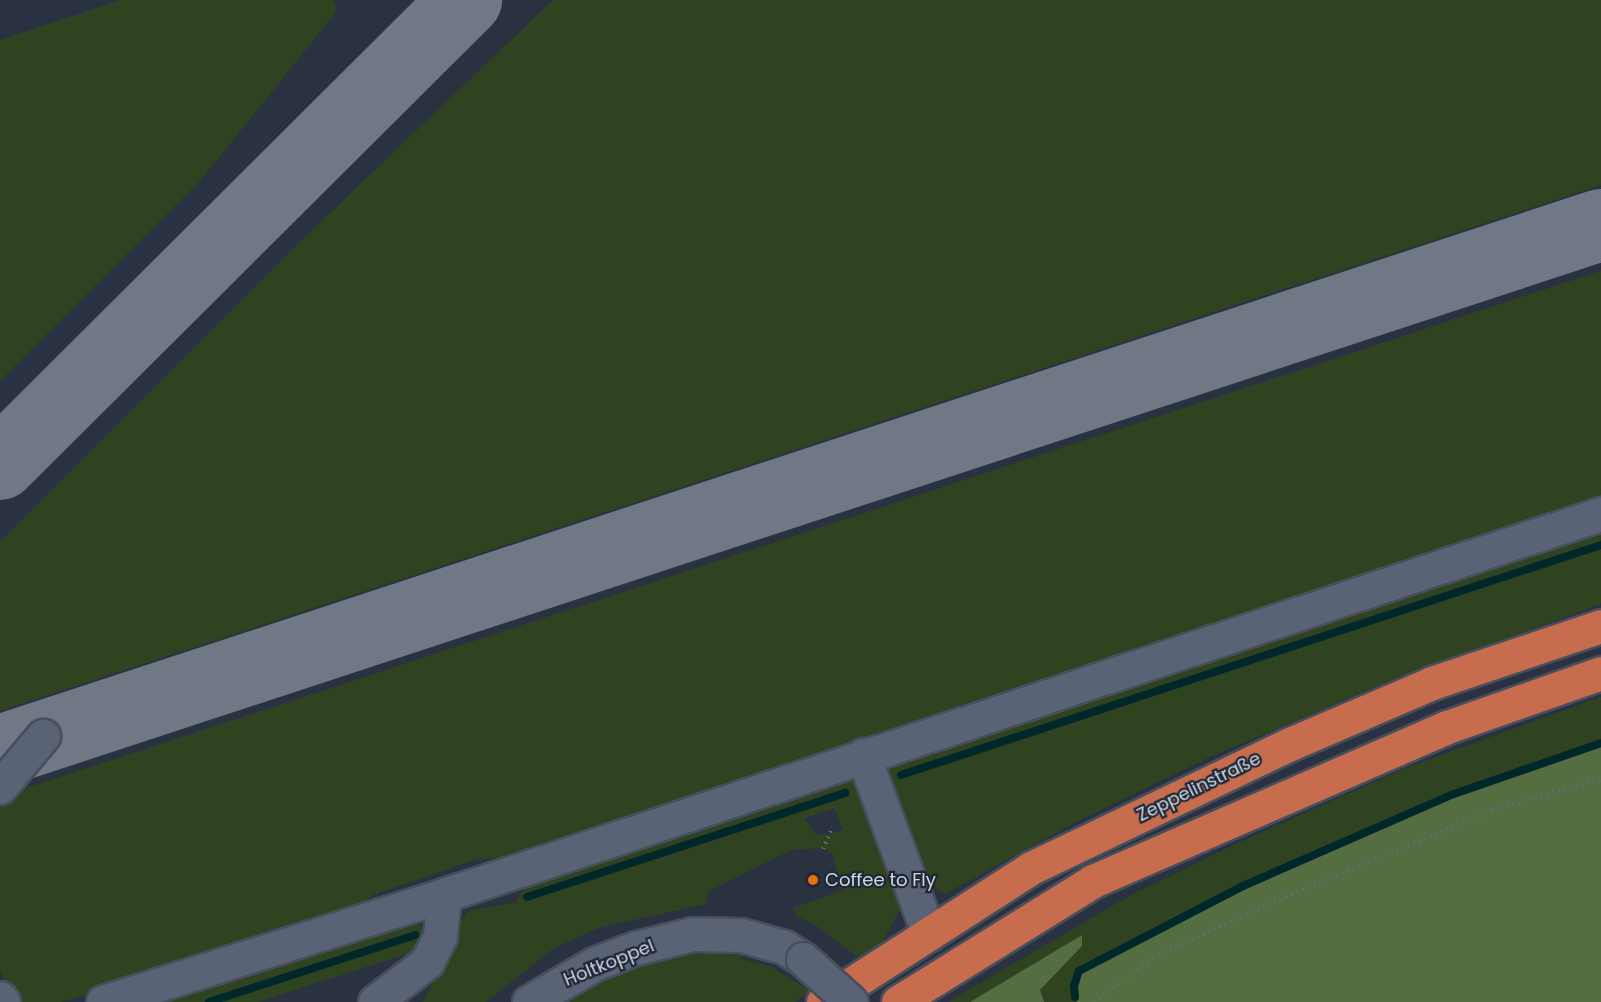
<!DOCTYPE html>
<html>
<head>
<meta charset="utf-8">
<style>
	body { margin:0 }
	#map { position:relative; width:1601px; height:1002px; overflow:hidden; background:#2a3242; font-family:Poppins,sans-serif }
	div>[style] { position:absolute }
	.green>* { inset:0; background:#304320 }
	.forest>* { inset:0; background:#546d41 }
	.stream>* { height:8px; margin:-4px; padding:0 4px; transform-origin:4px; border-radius:4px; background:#00282a }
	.taxiway>* { height:72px; margin:-36px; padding:0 36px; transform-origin:36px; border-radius:36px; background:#707885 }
	.path>* { height:4px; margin-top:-2px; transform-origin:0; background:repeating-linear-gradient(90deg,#626a78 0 1.5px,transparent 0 6px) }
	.roads { filter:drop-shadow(2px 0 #474e5c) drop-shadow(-2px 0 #474e5c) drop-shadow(0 2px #474e5c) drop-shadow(0 -2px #474e5c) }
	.minor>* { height:33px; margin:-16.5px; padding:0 16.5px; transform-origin:16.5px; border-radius:16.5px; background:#5a6375 }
	.highway>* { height:33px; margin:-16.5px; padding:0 16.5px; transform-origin:16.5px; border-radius:16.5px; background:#c76d4d }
	.bridges { filter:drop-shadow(2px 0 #474e5c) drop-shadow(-2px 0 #474e5c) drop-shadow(0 2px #474e5c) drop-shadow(0 -2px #474e5c) }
	.minor-bridge>* { height:33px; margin:-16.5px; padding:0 16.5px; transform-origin:16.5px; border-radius:16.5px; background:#5a6375 }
	.dots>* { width:16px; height:16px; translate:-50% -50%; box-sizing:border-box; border:3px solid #202837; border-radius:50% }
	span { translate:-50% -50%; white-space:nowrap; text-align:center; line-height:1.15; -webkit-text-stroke:4.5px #202837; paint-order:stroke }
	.street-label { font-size:18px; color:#d1d7e1 }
	.poi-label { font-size:18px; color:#d1d7e1 }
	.left { translate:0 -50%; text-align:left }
</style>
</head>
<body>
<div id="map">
	<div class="green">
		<i style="clip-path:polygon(121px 0,333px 0,337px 11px,200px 181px,0 381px,0 40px)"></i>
		<i style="clip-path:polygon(553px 0,1601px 0,1601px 185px,0 711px,0 542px,307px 235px)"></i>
		<i style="clip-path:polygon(1601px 271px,1601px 503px,1210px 625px,1192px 639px,527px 857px,477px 859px,373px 895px,340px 918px,62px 1002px,20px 1002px,0 972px,0 802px,8px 794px)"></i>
		<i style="clip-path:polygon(1601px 523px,1601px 604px,1384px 683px,1210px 757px,1076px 822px,945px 894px,931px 884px,899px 824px,887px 776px,892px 761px)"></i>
		<i style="clip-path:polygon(1601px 697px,1601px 744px,1075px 997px,1077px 1002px,1044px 1002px,1040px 990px,1082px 946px,1082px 936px,970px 1002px,948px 1002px,1131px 895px,1240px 842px,1408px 767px)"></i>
		<i style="clip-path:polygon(evenodd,851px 777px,861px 784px,900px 892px,901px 908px,881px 945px,860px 959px,814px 924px,796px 916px,793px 908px,843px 890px,832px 853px,822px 848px,791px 850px,709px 891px,706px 904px,601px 927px,554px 948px,486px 1002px,423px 1002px,460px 930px,452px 930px,469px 911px,516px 902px,528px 881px,851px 777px,834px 808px,843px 829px,832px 834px,816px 834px,804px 818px,834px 808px)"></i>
		<i style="clip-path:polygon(393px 922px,419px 923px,424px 932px,418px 950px,258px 1002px,141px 1002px)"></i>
		<i style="clip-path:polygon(719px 950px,743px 953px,741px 959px,771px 967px,810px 991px,795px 1002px,558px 1002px,584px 987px,655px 960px)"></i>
	</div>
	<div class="forest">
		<i style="clip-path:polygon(1601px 743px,1601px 1002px,1077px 1002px,1074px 986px,1079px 971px,1243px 886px,1454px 794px)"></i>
		<i style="clip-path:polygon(1082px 935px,1082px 946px,1040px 990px,1044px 1002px,970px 1002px)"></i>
	</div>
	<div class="stream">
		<i style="left:901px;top:775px;width:737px;rotate:-18.19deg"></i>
		<i style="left:527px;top:897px;width:335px;rotate:-18.1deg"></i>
		<i style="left:1075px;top:997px;width:11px;rotate:-95deg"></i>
		<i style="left:1074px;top:986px;width:16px;rotate:-72deg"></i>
		<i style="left:1079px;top:971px;width:185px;rotate:-27.4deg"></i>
		<i style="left:1243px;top:886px;width:230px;rotate:-23.6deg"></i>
		<i style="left:1454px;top:794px;width:156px;rotate:-19.1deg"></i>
		<i style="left:209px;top:1002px;width:217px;rotate:-18deg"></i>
	</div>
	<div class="taxiway">
		<i style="left:0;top:464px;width:658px;rotate:-44.88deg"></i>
		<i style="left:0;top:751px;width:1685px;rotate:-18.19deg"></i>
	</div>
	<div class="path">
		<i style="left:823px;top:849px;width:24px;rotate:-66deg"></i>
		<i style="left:1094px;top:1002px;width:81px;rotate:-36.4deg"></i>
		<i style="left:1159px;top:954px;width:139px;rotate:-24.2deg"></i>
		<i style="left:1286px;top:897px;width:227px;rotate:-22.8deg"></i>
		<i style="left:1495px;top:809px;width:110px;rotate:-15.8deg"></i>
	</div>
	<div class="roads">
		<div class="minor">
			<i style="left:863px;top:755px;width:191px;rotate:69.8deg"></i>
			<i style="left:0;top:787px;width:67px;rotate:-49.9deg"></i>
			<i style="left:0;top:998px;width:5px;rotate:53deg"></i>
			<i style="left:103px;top:1002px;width:357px;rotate:-17.4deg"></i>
			<i style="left:444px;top:895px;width:1218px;rotate:-18.23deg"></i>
			<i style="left:375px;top:1002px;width:66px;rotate:-37.6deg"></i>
			<i style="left:427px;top:962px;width:29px;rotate:-63deg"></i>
			<i style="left:440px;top:936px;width:41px;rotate:-84.4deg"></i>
			<i style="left:529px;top:1002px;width:75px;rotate:-30.3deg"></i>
			<i style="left:594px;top:964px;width:45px;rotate:-20.9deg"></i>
			<i style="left:636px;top:948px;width:58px;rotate:-14deg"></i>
			<i style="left:692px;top:934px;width:49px;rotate:1.2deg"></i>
			<i style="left:741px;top:935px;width:45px;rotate:15.6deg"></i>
			<i style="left:784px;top:947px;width:22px;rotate:32deg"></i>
		</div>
		<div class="highway">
			<i style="left:823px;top:1002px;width:247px;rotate:-32.8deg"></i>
			<i style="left:1031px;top:868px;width:287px;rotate:-25.6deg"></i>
			<i style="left:1290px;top:744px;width:155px;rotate:-23.2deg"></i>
			<i style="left:1432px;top:683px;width:178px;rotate:-18.6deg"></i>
			<i style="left:898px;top:1002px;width:229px;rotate:-31.8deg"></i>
			<i style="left:1093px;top:881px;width:386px;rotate:-23.5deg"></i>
			<i style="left:1447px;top:727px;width:163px;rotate:-19.3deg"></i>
		</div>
	</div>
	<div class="bridges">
		<div class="minor-bridge">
			<i style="left:803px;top:959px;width:64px;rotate:41.9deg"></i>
		</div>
	</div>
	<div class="dots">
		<i style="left:813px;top:880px;background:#e8710a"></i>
	</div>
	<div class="street-label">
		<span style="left:1199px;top:787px;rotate:-26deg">Zeppelinstraße</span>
		<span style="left:609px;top:963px;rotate:-22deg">Holtkoppel</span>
	</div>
	<div class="poi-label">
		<span class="left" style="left:825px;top:880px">Coffee to Fly</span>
	</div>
</div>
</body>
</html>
